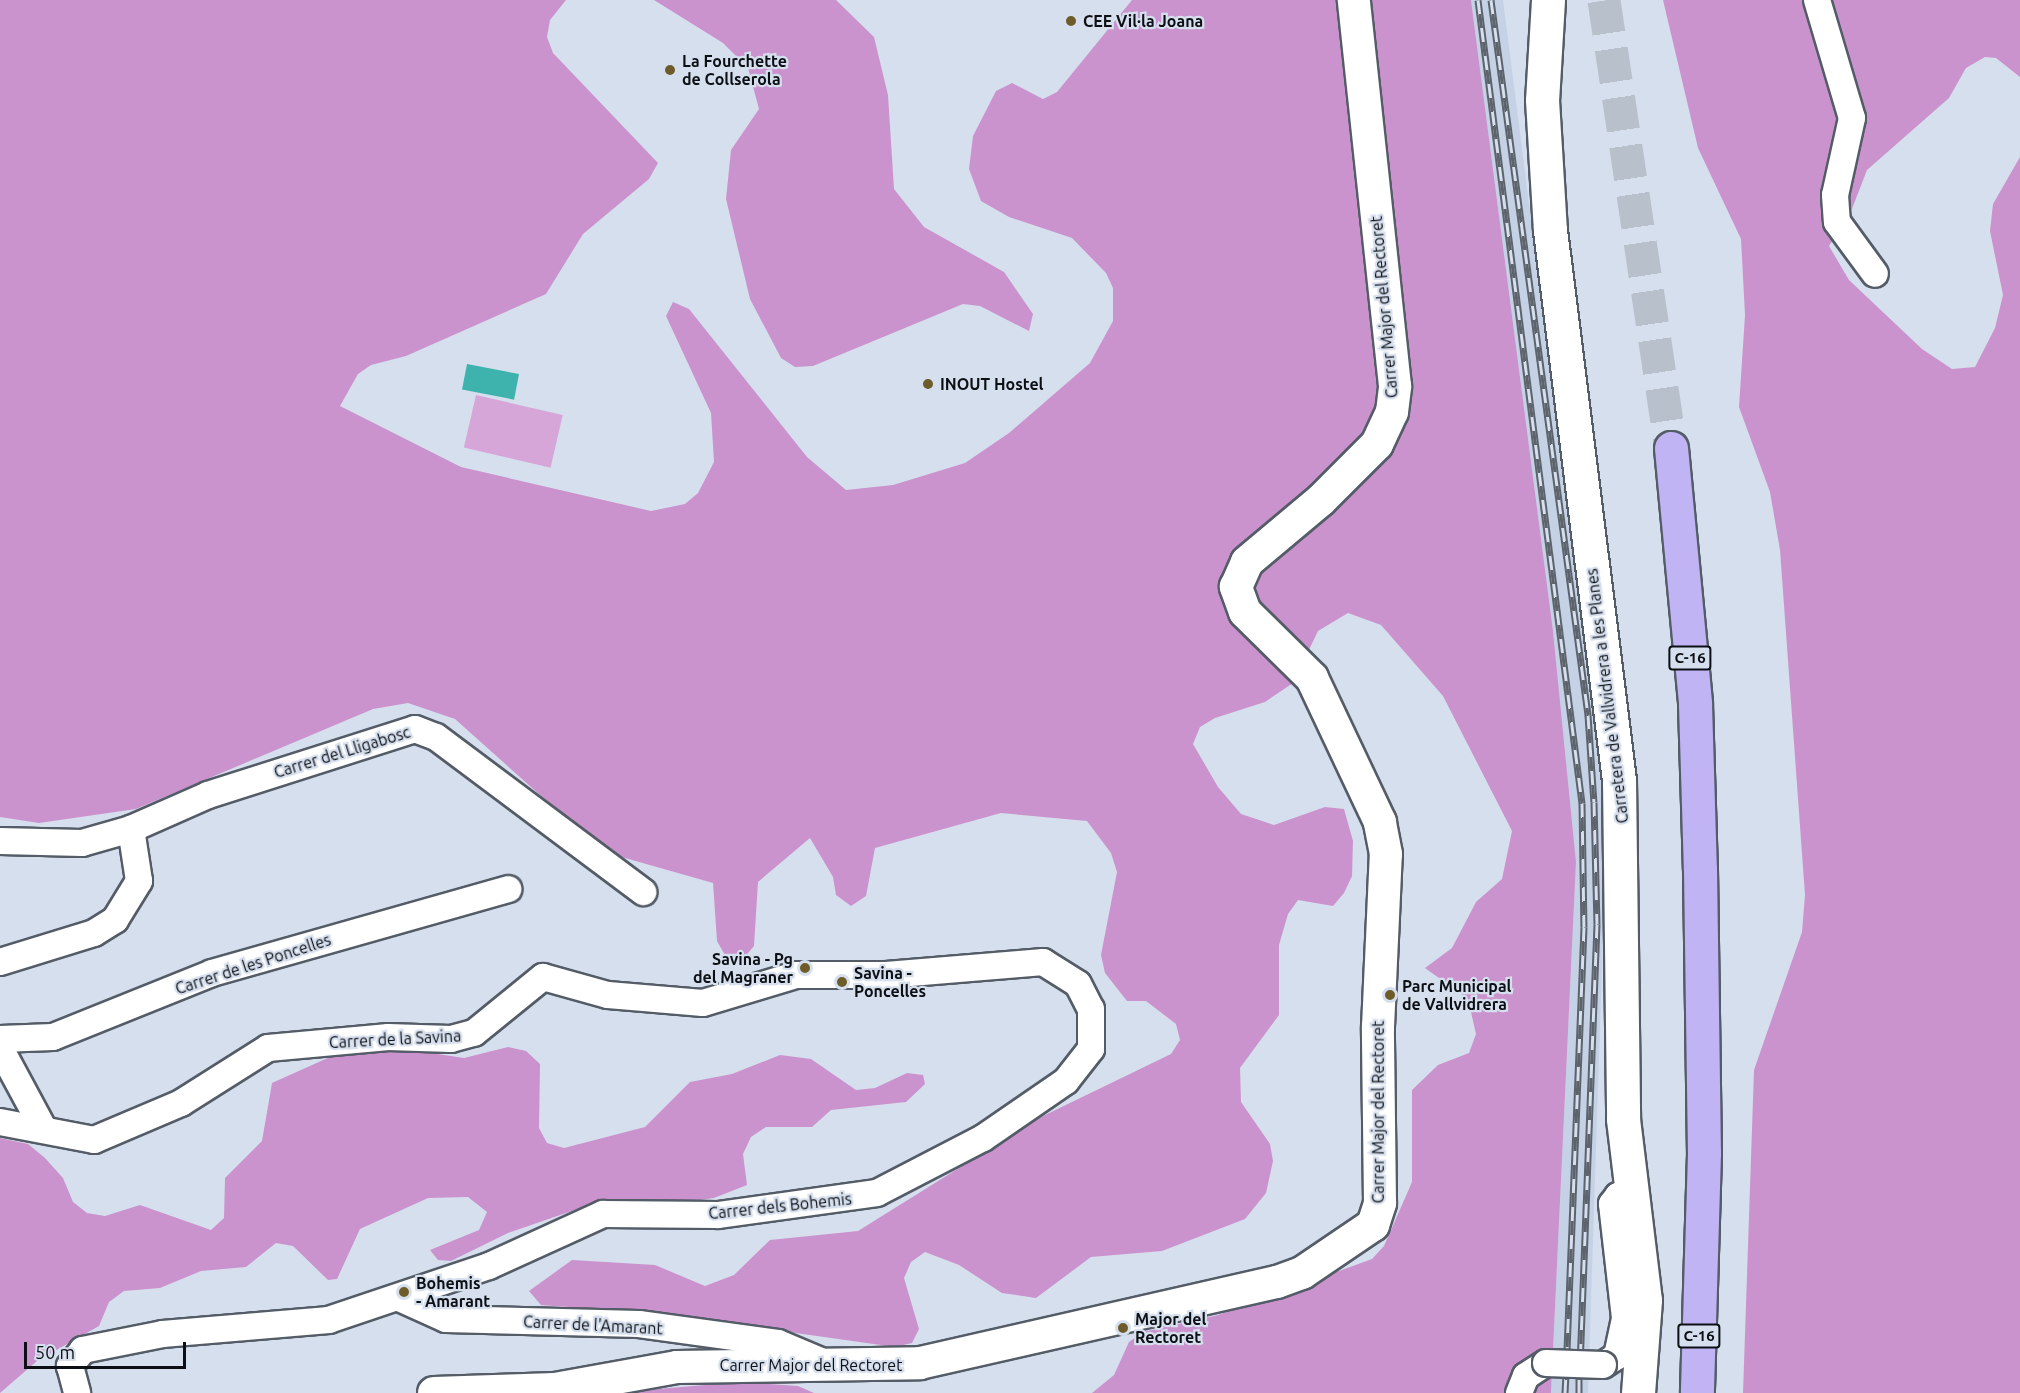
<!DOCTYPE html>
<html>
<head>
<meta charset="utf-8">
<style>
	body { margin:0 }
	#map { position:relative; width:2020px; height:1393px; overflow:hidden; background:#d6dfed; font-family:Ubuntu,sans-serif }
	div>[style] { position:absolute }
	.built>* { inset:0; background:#c5d2e6 }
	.green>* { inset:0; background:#d7a6d8; transform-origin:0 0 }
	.forest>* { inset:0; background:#cb93cd }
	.water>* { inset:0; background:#3eb3ae; transform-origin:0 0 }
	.trunk-tunnel>* { height:33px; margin-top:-16.5px; transform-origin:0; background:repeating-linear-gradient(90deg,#b8c0cc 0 33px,transparent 0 49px) }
	.roads { filter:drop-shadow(2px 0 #545c67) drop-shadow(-2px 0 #545c67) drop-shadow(0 2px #545c67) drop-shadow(0 -2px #545c67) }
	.minor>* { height:26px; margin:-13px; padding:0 13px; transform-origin:13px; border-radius:13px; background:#fff }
	.tertiary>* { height:32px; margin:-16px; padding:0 16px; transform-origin:16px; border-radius:16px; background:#fff }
	.secondary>* { height:33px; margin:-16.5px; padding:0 16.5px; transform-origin:16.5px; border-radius:16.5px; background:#fff }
	.trunk>* { height:33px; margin:-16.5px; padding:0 16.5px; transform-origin:16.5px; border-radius:16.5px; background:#c0b4f4 }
	.rail>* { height:7px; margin-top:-3.5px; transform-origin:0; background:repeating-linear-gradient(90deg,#d6dfed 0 14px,#5d636b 0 28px); box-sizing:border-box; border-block:2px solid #5d636b }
	.bridges { filter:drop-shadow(2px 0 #545c67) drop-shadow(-2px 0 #545c67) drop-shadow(0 2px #545c67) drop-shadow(0 -2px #545c67) }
	.minor-bridge>* { height:26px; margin:-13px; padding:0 13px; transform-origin:13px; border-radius:13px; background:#fff }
	.dots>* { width:16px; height:16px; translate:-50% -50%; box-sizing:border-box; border:3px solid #d6dfed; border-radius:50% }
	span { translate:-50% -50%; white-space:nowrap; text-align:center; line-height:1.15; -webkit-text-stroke:4.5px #d6dfed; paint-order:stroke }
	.shield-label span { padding:2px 4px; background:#d6dfed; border:2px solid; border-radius:4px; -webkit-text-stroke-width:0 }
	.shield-label { font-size:15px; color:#0c0f14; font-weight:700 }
	.poi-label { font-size:16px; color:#0c0f14; font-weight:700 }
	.left { translate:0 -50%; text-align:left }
	.right { translate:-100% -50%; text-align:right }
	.street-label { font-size:16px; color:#0c0f14 }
	.scale { position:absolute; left:24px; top:1342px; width:162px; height:27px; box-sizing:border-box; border:3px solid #0c0f14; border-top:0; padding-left:8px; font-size:18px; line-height:21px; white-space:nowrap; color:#0c0f14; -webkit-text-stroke:4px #d6dfed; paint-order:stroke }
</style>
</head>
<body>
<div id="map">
	<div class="built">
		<i style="clip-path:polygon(1471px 0,1503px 0,1607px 813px,1588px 1393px,1551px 1393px,1576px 862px,1553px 631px)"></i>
	</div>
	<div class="green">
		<i style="left:476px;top:395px;width:89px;height:54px;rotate:13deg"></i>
	</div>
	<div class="forest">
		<i style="clip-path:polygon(0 0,566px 0,550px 20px,547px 37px,553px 53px,658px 163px,649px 179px,583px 234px,546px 294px,406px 356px,371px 365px,358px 374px,340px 406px,461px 467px,651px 511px,685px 504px,698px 493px,714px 462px,711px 413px,666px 316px,673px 302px,689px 309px,807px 457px,846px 490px,893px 485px,965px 463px,1009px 433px,1090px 363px,1113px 321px,1113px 288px,1106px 273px,1072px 238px,1009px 217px,981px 201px,969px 169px,973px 136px,996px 91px,1012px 83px,1043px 99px,1057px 92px,1132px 0,1471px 0,1553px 631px,1576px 862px,1551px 1393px,1092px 1393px,1114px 1375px,1129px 1342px,1143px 1332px,1218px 1315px,1372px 1259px,1384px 1246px,1412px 1182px,1412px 1090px,1438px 1065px,1469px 1053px,1476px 1034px,1468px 999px,1425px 968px,1452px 948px,1476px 902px,1502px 879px,1512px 831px,1443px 696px,1381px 625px,1348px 613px,1318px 631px,1293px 683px,1265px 702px,1215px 718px,1200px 727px,1193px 744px,1218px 787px,1241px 814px,1274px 825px,1325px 807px,1344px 809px,1353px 841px,1352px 876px,1344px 893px,1333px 906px,1298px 900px,1288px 914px,1279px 945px,1279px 1015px,1240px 1068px,1241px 1102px,1270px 1144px,1273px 1161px,1266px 1193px,1245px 1219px,1162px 1251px,1091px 1257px,1036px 1298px,1002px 1293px,959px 1265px,925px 1252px,911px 1262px,904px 1278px,919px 1329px,912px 1343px,895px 1347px,660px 1314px,541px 1305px,529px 1291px,572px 1260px,655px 1265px,705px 1286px,734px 1275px,770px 1240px,858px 1231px,1041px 1117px,1171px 1054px,1180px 1040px,1176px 1024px,1146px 1001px,1127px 1001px,1105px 973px,1101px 955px,1117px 872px,1111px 853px,1087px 821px,1001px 813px,875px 848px,866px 896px,851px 906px,836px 895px,833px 877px,810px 838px,758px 882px,754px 946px,743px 959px,726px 957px,717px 941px,713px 883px,618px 856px,587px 837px,455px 719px,408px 703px,373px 709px,136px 809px,39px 823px,0 817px)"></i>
		<i style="clip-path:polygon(654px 0,836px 0,874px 37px,888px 95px,894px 189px,924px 227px,1004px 272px,1033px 314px,1029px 331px,980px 306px,963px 304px,813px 366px,795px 367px,781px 358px,750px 299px,726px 199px,731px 150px,759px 109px,748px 68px,723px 43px)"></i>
		<i style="clip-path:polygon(1663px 0,2020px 0,2020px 77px,1996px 58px,1985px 57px,1966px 68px,1949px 98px,1867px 170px,1850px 214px,1829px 246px,1849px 280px,1922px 349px,1952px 369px,1975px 367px,1995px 328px,2003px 295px,1990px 231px,1993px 204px,2020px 157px,2020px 1393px,1743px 1393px,1754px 1070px,1802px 932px,1805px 895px,1780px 550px,1770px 492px,1739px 407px,1745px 315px,1741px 239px,1698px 148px)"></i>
		<i style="clip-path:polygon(508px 1047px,526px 1051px,540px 1064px,539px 1128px,547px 1143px,564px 1148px,645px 1127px,690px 1082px,732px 1074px,780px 1055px,811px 1059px,856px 1090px,875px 1088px,907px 1073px,923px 1075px,925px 1084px,906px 1102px,831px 1110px,812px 1127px,766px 1127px,751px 1137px,743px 1154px,747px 1185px,714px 1198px,658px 1206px,592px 1204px,508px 1233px,451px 1261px,438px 1260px,430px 1250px,479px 1230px,487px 1212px,468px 1197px,428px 1198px,360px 1229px,337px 1279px,328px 1280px,293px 1246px,276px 1243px,246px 1267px,201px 1271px,160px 1288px,124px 1291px,109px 1302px,99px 1326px,37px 1361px,0 1393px,0 1138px,28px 1144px,45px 1158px,63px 1178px,73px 1202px,87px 1213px,105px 1216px,140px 1205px,211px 1230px,224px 1218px,225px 1178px,262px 1141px,272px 1083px,341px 1052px,398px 1048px,464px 1058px)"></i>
		<i style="clip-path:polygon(741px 1382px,798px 1386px,814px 1393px,610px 1393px)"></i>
	</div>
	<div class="water">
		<i style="left:467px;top:364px;width:53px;height:26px;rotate:11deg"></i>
	</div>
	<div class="trunk-tunnel">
		<i style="left:1604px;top:0;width:453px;rotate:81.5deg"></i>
	</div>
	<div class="roads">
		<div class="minor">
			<i style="left:1817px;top:0;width:123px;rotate:73.5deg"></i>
			<i style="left:1852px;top:118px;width:79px;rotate:102.4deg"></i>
			<i style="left:1835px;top:195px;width:27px;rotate:86deg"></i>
			<i style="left:1837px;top:222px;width:64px;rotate:53.8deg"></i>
			<i style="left:0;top:841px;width:82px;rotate:1.4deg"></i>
			<i style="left:82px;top:843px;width:51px;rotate:-15.9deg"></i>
			<i style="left:131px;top:829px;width:84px;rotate:-23.8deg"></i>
			<i style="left:208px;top:795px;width:217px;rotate:-17.7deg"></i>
			<i style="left:415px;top:729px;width:22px;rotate:21deg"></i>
			<i style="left:436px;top:737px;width:259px;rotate:36.8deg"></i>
			<i style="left:0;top:962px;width:98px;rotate:-17.1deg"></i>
			<i style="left:94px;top:933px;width:25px;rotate:-32deg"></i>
			<i style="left:115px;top:920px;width:46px;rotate:-58.4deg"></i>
			<i style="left:139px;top:881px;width:53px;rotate:-98.7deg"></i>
			<i style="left:0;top:1039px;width:53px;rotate:-2.2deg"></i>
			<i style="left:53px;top:1037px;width:171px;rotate:-21.9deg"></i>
			<i style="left:212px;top:973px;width:308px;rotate:-15.8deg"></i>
			<i style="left:0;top:1048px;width:91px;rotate:61.7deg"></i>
			<i style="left:0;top:1122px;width:96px;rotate:10.8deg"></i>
			<i style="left:94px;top:1140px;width:95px;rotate:-23deg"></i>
			<i style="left:181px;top:1103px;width:103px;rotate:-32.3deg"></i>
			<i style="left:268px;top:1048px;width:121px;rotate:-5.2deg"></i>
			<i style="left:388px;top:1037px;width:63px;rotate:1.8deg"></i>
			<i style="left:451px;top:1039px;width:24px;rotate:-15deg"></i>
			<i style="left:474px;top:1033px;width:89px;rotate:-39.1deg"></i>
			<i style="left:543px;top:977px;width:67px;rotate:15.5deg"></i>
			<i style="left:608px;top:995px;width:95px;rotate:4.8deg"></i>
			<i style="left:703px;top:1003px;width:97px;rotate:-16.8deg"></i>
			<i style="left:796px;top:975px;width:90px"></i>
			<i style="left:886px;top:975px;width:158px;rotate:-4.7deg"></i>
			<i style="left:1043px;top:962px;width:41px;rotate:32.2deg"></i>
			<i style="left:1078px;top:984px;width:28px;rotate:63deg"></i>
			<i style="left:1091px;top:1009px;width:40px;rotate:90deg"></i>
			<i style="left:1091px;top:1049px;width:41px;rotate:128deg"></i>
			<i style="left:1066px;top:1081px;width:101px;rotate:145.5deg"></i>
			<i style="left:983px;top:1138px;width:119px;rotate:152.6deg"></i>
			<i style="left:877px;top:1193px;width:161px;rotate:172.1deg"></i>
			<i style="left:718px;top:1215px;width:115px;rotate:-179.5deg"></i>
			<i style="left:603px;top:1214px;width:125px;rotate:155.5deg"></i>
			<i style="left:489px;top:1266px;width:169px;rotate:161.4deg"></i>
			<i style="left:329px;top:1320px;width:167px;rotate:175.2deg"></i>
			<i style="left:163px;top:1334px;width:82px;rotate:168.7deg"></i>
			<i style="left:83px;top:1350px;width:21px;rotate:129deg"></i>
			<i style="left:70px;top:1366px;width:28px;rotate:75deg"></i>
			<i style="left:399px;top:1298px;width:51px;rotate:24.1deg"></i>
			<i style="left:446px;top:1319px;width:193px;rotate:1.5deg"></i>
			<i style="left:639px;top:1324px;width:140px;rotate:7.8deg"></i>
			<i style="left:778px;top:1343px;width:49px;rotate:22.9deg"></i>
			<i style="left:1603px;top:1365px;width:17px;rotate:-33deg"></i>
			<i style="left:1617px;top:1356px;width:39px;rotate:-78deg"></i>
			<i style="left:1625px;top:1318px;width:115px;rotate:-96.5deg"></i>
			<i style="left:1612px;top:1204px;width:10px;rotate:-53deg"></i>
			<i style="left:1618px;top:1196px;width:13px;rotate:-13deg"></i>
			<i style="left:1519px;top:1393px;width:18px;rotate:-68deg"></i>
			<i style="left:1526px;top:1376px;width:24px;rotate:-33deg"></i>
		</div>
		<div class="tertiary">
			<i style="left:434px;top:1393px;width:121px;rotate:-1.9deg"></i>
			<i style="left:555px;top:1389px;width:124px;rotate:-10.2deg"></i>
			<i style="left:677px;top:1367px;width:243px;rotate:-0.9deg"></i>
			<i style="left:920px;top:1363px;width:366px;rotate:-12.8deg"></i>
			<i style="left:1277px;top:1282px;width:27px;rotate:-20deg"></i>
			<i style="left:1302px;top:1273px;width:86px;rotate:-34.1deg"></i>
			<i style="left:1373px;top:1225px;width:23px;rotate:-72deg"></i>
			<i style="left:1380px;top:1203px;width:176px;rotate:-90.7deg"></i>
			<i style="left:1378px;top:1027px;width:173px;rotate:-87.4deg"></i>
			<i style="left:1386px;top:854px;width:33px;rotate:-101deg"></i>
			<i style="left:1380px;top:822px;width:159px;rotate:-115.3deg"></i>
			<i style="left:1312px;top:678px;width:94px;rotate:-135.4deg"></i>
			<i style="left:1245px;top:612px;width:27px;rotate:-110deg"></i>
			<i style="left:1236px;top:587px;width:27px;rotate:-66deg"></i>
			<i style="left:1247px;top:562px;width:97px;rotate:-40deg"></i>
			<i style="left:1321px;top:500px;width:79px;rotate:-45deg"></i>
			<i style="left:1377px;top:444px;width:35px;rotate:-65deg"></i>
			<i style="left:1392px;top:412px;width:26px;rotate:-83deg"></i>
			<i style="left:1395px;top:386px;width:388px;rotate:-96.1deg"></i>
		</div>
		<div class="secondary">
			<i style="left:1548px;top:0;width:100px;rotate:93.4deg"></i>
			<i style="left:1542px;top:100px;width:130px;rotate:86.5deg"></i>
			<i style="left:1550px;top:230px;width:554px;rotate:82.85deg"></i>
			<i style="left:1619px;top:780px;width:339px;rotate:89.3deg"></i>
			<i style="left:1623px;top:1119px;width:182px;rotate:83.1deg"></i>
			<i style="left:1645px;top:1300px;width:93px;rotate:94.3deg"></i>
		</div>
		<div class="trunk">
			<i style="left:1671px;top:448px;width:257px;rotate:84.6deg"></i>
			<i style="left:1695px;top:704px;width:165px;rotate:88.3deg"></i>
			<i style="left:1700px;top:869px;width:284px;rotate:89.2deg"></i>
			<i style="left:1704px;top:1153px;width:240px;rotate:91.7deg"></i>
		</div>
	</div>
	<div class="rail">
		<i style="left:1478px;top:0;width:810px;rotate:82.62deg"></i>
		<i style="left:1582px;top:803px;width:124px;rotate:89.1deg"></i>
		<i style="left:1584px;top:927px;width:431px;rotate:92.3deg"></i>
		<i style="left:1491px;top:0;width:722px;rotate:82.27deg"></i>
		<i style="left:1588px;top:715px;width:87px;rotate:86.1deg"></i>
		<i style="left:1594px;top:802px;width:122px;rotate:88.6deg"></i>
		<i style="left:1597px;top:924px;width:435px;rotate:92.2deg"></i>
		<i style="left:1565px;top:1393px;width:21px;rotate:-87deg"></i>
		<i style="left:1579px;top:1393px;width:20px;rotate:-90deg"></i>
	</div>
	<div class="bridges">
		<div class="minor-bridge">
			<i style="left:1546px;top:1363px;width:57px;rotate:2deg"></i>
		</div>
	</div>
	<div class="dots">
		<i style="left:1071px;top:21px;background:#6d5c29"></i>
		<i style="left:670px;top:70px;background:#6d5c29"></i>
		<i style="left:928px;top:384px;background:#6d5c29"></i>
		<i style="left:805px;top:968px;background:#6d5c29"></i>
		<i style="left:842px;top:982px;background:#6d5c29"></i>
		<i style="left:1390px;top:995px;background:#6d5c29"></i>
		<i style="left:404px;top:1292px;background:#6d5c29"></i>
		<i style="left:1123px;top:1328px;background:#6d5c29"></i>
	</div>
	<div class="shield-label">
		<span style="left:1690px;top:658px">C-16</span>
		<span style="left:1699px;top:1336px">C-16</span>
	</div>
	<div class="poi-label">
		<span class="left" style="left:1083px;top:21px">CEE Vil·la Joana</span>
		<span class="left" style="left:682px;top:70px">La Fourchette<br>de Collserola</span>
		<span class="left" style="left:940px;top:384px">INOUT Hostel</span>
		<span class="right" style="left:793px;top:968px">Savina - Pg<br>del Magraner</span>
		<span class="left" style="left:854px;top:982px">Savina -<br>Poncelles</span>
		<span class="left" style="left:1402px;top:995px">Parc Municipal<br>de Vallvidrera</span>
		<span class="left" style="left:416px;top:1292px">Bohemis<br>- Amarant</span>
		<span class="left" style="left:1135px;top:1328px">Major del<br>Rectoret</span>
	</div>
	<div class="street-label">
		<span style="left:1384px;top:307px;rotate:-95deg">Carrer Major del Rectoret</span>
		<span style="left:1607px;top:696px;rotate:-97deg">Carretera de Vallvidrera a les Planes</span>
		<span style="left:342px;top:752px;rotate:-17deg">Carrer del Lligabosc</span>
		<span style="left:253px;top:964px;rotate:-18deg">Carrer de les Poncelles</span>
		<span style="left:395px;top:1039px;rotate:-3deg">Carrer de la Savina</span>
		<span style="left:1378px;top:1112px;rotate:-90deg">Carrer Major del Rectoret</span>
		<span style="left:780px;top:1206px;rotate:-6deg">Carrer dels Bohemis</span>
		<span style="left:593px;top:1325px;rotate:3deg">Carrer de l'Amarant</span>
		<span style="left:811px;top:1365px">Carrer Major del Rectoret</span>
	</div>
	<div class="scale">50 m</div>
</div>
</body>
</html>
